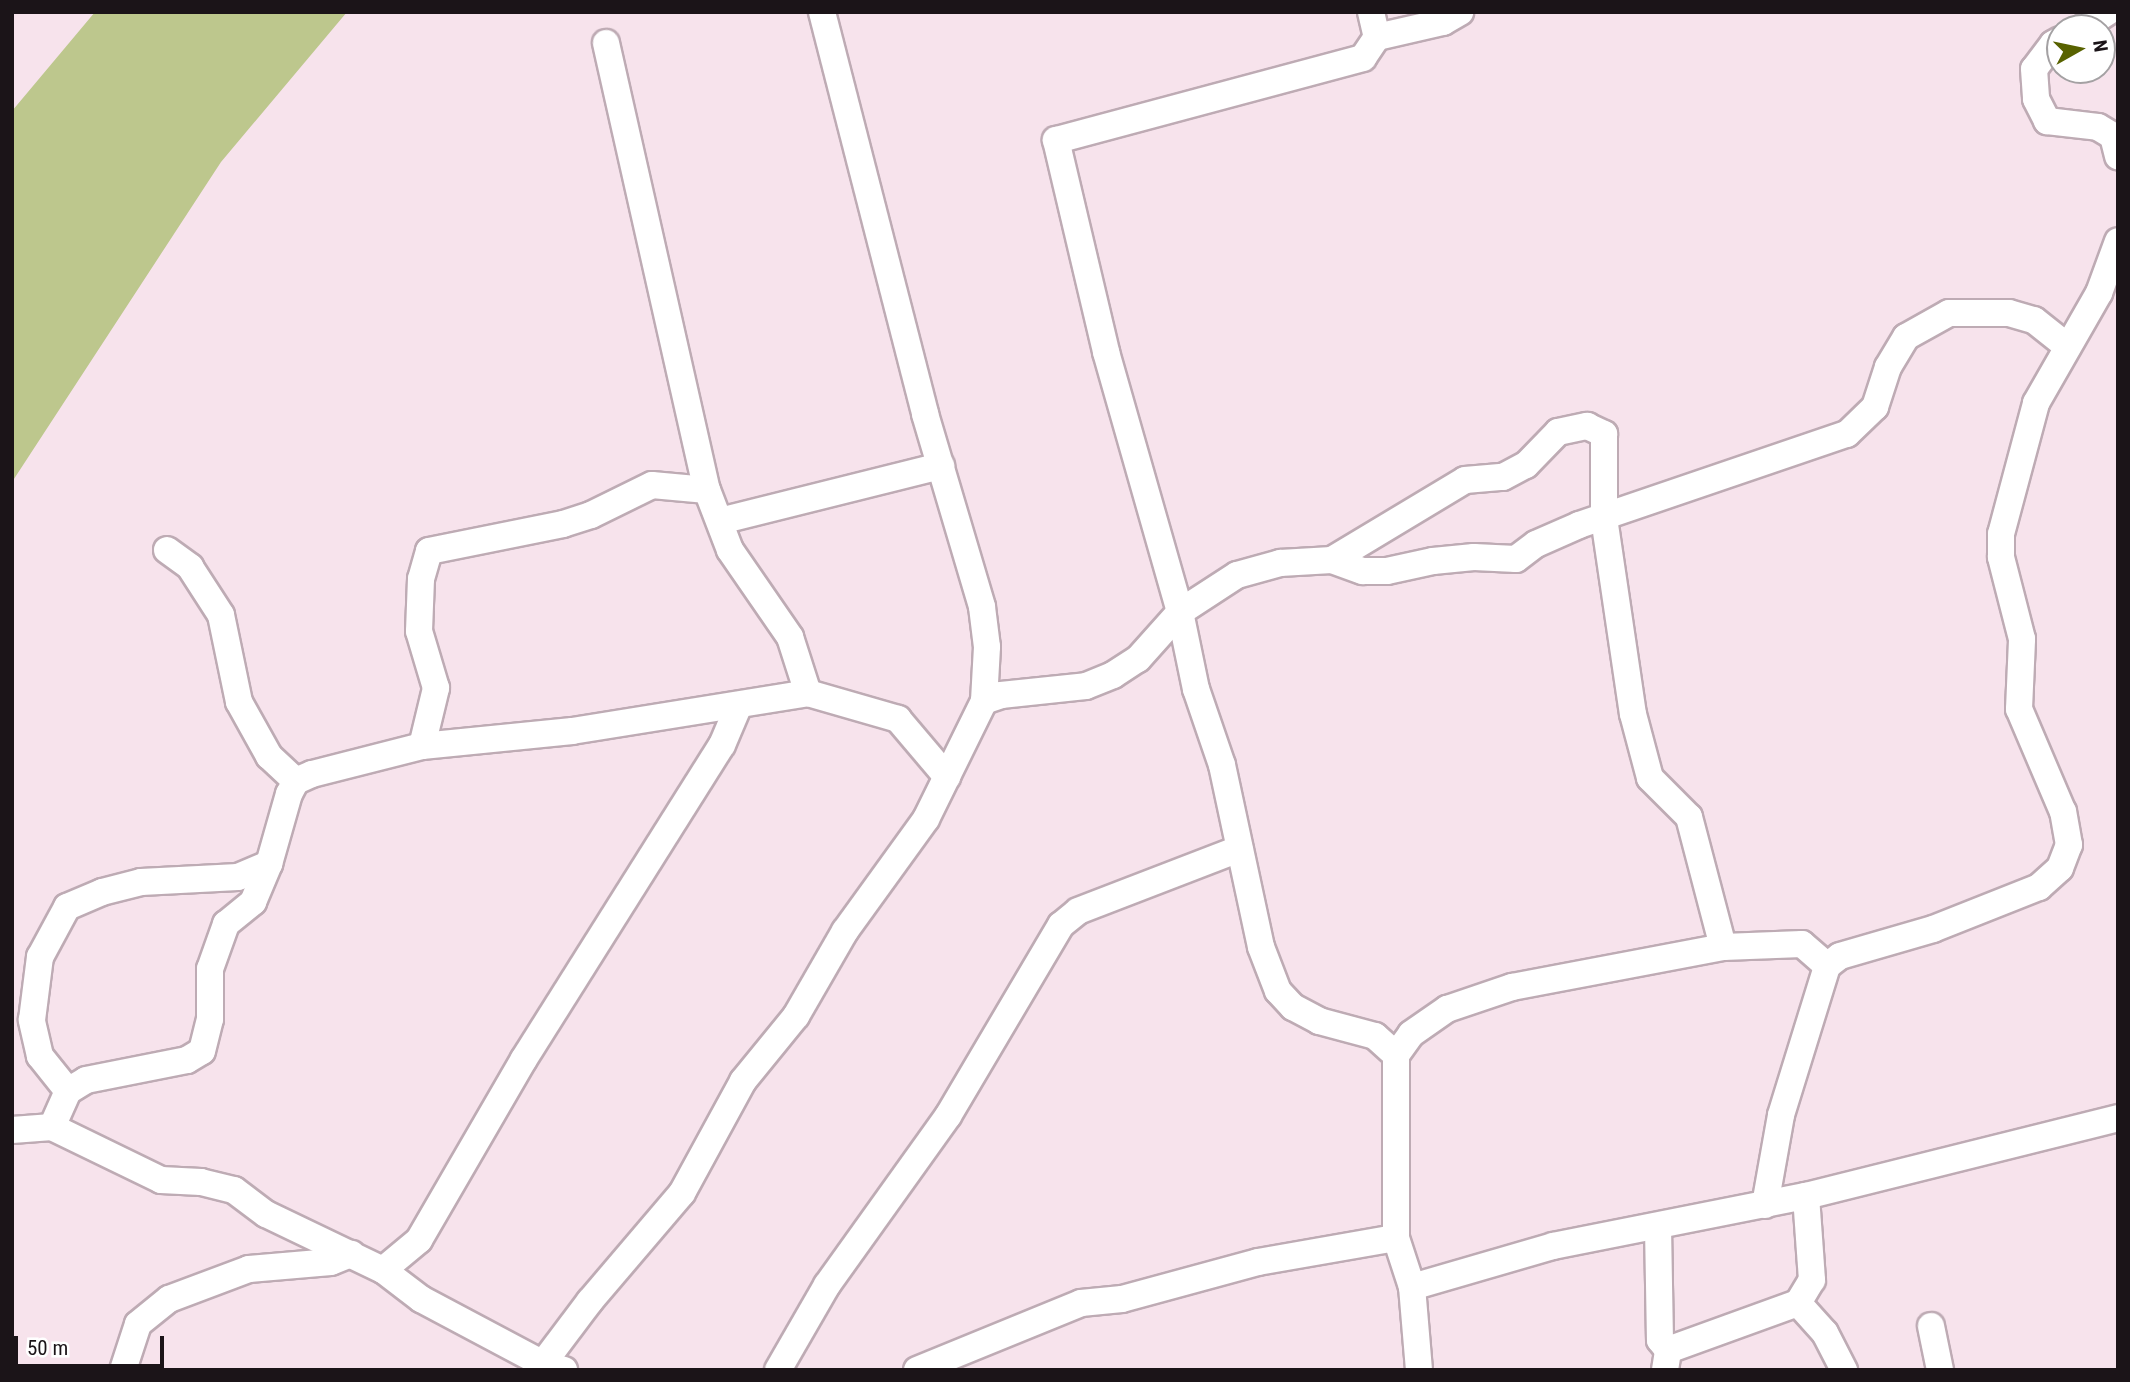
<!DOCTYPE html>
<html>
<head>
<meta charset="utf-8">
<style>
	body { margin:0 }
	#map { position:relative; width:2130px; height:1382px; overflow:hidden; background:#f7e3ec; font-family:"Roboto Condensed",sans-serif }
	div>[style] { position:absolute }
	.green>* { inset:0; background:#bdc78d }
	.roads { filter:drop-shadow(2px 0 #beabb4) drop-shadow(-2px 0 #beabb4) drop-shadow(0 2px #beabb4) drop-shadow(0 -2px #beabb4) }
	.minor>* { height:26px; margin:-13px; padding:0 13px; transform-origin:13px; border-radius:13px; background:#fff }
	span { translate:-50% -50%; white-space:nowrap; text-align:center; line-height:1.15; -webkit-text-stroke:6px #fff; paint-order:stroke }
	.frame { position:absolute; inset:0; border:14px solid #1b1418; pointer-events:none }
	.north { position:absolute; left:2046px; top:14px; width:70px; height:70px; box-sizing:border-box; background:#fff; border:2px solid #a4a1a3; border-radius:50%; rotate:81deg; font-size:19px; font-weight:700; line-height:28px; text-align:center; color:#1b1418 }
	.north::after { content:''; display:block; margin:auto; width:24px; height:32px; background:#586200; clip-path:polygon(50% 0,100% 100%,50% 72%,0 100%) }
	.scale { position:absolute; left:14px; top:1336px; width:150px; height:32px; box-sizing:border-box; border:4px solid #1b1418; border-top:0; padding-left:9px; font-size:21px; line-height:24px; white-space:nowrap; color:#1b1418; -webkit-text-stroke:5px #fff; paint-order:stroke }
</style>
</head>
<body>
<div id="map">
	<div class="green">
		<i style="clip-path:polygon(95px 12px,347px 12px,221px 162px,12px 482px,12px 111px)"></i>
	</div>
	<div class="roads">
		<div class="minor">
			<i style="left:822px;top:12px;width:415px;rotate:75.6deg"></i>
			<i style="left:925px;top:414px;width:201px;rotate:73.5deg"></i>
			<i style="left:982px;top:607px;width:40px;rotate:82.9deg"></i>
			<i style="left:987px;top:647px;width:54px;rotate:93.2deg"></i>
			<i style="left:1371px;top:12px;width:26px;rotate:77deg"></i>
			<i style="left:1377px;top:37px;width:25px;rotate:124deg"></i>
			<i style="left:1363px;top:58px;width:318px;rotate:165deg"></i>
			<i style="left:1056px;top:140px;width:218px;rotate:76.7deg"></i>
			<i style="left:1106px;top:352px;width:270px;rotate:74.1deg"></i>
			<i style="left:1180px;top:612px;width:79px;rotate:78.3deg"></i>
			<i style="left:1196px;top:689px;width:80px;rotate:71.1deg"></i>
			<i style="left:1222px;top:765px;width:186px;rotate:77.9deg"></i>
			<i style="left:1261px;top:947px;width:47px;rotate:68.9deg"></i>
			<i style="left:1278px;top:991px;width:22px;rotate:47deg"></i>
			<i style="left:1293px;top:1007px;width:30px;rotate:28deg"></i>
			<i style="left:1319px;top:1021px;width:58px;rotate:15deg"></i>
			<i style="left:1375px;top:1036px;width:28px;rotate:42deg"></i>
			<i style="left:2083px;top:28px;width:30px;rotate:-33deg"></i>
			<i style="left:1377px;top:37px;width:68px;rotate:-12.8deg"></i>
			<i style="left:1443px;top:22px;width:20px;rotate:-30deg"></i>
			<i style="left:2060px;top:40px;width:8px;rotate:150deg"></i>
			<i style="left:2053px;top:44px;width:31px;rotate:127deg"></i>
			<i style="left:2034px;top:69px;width:30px;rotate:86deg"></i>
			<i style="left:2036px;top:99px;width:25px;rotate:63deg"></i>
			<i style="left:2047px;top:121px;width:51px;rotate:6.7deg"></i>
			<i style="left:2098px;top:127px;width:17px;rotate:31deg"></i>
			<i style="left:2113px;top:136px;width:21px;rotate:76deg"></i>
			<i style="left:606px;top:43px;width:458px;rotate:77.3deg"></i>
			<i style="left:707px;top:490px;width:64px;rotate:69deg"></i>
			<i style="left:730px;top:550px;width:106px;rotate:55.4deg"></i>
			<i style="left:790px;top:637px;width:59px;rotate:72.2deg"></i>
			<i style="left:720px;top:521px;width:228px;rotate:-14deg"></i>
			<i style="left:167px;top:550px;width:29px;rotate:36deg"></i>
			<i style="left:190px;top:567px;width:57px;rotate:57.1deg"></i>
			<i style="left:221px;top:615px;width:89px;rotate:78.3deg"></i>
			<i style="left:239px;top:702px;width:62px;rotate:60.9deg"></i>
			<i style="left:269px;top:756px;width:37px;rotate:43deg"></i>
			<i style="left:1332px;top:560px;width:33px;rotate:20deg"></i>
			<i style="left:1363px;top:571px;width:24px"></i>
			<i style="left:1387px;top:571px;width:47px;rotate:-12.3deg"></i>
			<i style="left:1433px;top:561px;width:41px;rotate:-5.6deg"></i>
			<i style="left:1474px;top:557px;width:42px;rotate:2.7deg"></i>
			<i style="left:1516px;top:559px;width:25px;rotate:-37deg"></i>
			<i style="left:1536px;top:544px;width:47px;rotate:-23.8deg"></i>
			<i style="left:1579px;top:525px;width:283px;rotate:-18.8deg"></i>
			<i style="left:1847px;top:434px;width:39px;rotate:-44deg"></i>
			<i style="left:1875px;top:407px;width:42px;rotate:-72deg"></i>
			<i style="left:1888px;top:367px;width:35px;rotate:-59deg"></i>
			<i style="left:1906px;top:337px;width:49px;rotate:-29.2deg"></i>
			<i style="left:1949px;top:313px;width:60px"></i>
			<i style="left:2009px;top:313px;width:26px;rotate:16deg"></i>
			<i style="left:2034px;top:320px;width:43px;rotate:38.5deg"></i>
			<i style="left:422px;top:746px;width:60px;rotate:-76.4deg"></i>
			<i style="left:436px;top:688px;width:59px;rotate:-106.6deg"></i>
			<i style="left:419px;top:631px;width:52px;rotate:-87.8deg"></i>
			<i style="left:421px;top:579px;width:29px;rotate:-74deg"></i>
			<i style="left:429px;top:551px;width:137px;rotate:-11.4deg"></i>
			<i style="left:563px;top:524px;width:29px;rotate:-18deg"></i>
			<i style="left:591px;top:515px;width:68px;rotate:-26.2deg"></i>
			<i style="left:652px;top:485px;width:55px;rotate:5.2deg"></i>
			<i style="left:68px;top:1091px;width:21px;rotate:-31deg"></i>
			<i style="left:86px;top:1080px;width:103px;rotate:-11.2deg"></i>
			<i style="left:187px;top:1060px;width:17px;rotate:-31deg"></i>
			<i style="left:202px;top:1051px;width:33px;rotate:-76deg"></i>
			<i style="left:210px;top:1019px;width:50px;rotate:-90deg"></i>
			<i style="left:210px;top:969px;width:48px;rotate:-70.4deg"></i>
			<i style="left:226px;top:924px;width:35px;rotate:-39deg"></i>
			<i style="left:253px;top:902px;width:41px;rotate:-67.2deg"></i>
			<i style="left:52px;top:1127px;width:39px;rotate:-66deg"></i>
			<i style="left:68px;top:1091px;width:45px;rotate:-128.7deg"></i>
			<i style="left:40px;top:1056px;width:37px;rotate:-103deg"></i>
			<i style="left:32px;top:1020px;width:64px;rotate:-82.8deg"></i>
			<i style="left:40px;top:957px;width:57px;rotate:-61.6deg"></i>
			<i style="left:67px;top:907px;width:38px;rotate:-23deg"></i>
			<i style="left:102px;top:892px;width:40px;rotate:-14.4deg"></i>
			<i style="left:141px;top:882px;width:97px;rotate:-3deg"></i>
			<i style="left:238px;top:877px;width:34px;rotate:-23deg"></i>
			<i style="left:269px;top:864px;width:73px;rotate:-74.1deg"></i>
			<i style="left:289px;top:794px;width:15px;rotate:-62deg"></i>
			<i style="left:296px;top:781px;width:17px;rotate:-24deg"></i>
			<i style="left:312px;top:774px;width:114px;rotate:-14.3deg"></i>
			<i style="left:422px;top:746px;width:151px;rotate:-5.7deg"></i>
			<i style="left:572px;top:731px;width:239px;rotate:-9.1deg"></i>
			<i style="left:808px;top:693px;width:94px;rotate:16.1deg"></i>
			<i style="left:898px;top:719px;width:76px;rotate:49.8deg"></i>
			<i style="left:12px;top:1130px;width:40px;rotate:-4.3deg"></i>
			<i style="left:52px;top:1127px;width:121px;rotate:25.9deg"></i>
			<i style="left:161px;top:1180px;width:40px;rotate:2.9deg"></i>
			<i style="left:201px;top:1182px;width:34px;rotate:14deg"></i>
			<i style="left:234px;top:1190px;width:40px;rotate:37deg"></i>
			<i style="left:266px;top:1214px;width:130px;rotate:25.6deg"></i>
			<i style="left:383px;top:1270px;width:48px;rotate:37.3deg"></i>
			<i style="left:421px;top:1299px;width:138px;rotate:28deg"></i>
			<i style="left:543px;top:1364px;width:22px;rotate:16deg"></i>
			<i style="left:1765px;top:1205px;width:91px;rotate:-79.9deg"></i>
			<i style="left:1781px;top:1115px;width:156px;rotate:-72.8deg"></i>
			<i style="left:1827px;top:966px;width:16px;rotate:-38deg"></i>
			<i style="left:1840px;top:956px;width:97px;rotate:-16.2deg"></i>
			<i style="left:1933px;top:929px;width:114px;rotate:-21.6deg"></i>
			<i style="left:2039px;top:887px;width:28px;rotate:-42deg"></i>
			<i style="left:2060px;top:868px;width:25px;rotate:-69deg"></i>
			<i style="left:2069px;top:845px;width:34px;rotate:-100deg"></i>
			<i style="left:2063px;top:812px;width:112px;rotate:-113.1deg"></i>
			<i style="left:2019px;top:709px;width:70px;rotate:-87.5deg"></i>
			<i style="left:2022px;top:639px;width:85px;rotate:-104.4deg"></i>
			<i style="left:2001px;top:557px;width:23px;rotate:-90deg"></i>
			<i style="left:2001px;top:534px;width:136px;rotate:-75deg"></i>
			<i style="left:2036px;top:403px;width:127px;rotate:-60.2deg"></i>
			<i style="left:2099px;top:293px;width:55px;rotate:-69.9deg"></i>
			<i style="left:1658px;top:1227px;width:113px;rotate:89deg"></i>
			<i style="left:1660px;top:1340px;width:13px;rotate:51deg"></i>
			<i style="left:383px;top:1270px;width:47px;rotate:-39.8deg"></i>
			<i style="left:419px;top:1240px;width:209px;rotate:-59.9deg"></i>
			<i style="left:524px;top:1059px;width:371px;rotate:-57.8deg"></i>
			<i style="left:722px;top:745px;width:43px;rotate:-67deg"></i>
			<i style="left:1412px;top:1287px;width:147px;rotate:-16.2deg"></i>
			<i style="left:1553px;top:1246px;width:258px;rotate:-11.2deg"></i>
			<i style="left:1806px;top:1196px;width:322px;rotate:-14deg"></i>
			<i style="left:1798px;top:1303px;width:40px;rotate:48deg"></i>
			<i style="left:1825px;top:1333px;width:42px;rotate:62.8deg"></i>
			<i style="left:1931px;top:1326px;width:45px;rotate:78.4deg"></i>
			<i style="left:123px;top:1370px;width:48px;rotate:-71.9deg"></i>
			<i style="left:138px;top:1324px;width:40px;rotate:-39deg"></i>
			<i style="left:169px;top:1299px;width:85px;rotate:-20.6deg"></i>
			<i style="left:249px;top:1269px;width:82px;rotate:-4.9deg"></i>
			<i style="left:331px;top:1262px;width:22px;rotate:-22deg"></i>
			<i style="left:538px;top:1370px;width:86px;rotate:-53deg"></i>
			<i style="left:590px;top:1301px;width:142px;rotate:-49.6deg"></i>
			<i style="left:682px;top:1193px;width:128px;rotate:-61.4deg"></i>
			<i style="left:743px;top:1081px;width:84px;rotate:-50.8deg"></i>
			<i style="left:796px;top:1016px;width:98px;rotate:-60deg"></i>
			<i style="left:845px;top:931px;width:138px;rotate:-54.1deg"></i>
			<i style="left:926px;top:819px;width:131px;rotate:-63.8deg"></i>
			<i style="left:984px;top:701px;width:18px;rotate:-19deg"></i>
			<i style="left:1001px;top:695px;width:85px;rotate:-6deg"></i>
			<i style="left:1086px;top:686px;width:29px;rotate:-22deg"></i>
			<i style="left:1113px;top:675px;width:30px;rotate:-33deg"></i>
			<i style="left:1138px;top:659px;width:63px;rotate:-48.2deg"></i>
			<i style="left:1180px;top:612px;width:68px;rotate:-33deg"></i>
			<i style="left:1237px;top:575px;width:45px;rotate:-15.6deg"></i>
			<i style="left:1280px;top:563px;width:52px;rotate:-3.3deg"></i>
			<i style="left:1332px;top:560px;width:155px;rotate:-31deg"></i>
			<i style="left:1465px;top:480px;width:38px;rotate:-5deg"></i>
			<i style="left:1503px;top:477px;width:26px;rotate:-28deg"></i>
			<i style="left:1526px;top:465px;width:46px;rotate:-45.9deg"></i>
			<i style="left:1558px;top:432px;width:30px;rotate:-12deg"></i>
			<i style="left:1587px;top:426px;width:19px;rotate:25deg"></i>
			<i style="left:1604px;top:434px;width:84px;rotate:90deg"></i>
			<i style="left:1604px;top:518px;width:198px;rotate:81.6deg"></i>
			<i style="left:1633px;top:714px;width:66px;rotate:75.1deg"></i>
			<i style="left:1650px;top:778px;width:55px;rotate:45deg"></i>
			<i style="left:1689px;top:817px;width:134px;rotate:75.3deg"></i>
			<i style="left:778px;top:1370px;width:98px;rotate:-60deg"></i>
			<i style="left:827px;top:1285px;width:208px;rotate:-54.4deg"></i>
			<i style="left:948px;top:1116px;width:222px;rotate:-59.4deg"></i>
			<i style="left:1061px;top:925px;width:22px;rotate:-39deg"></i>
			<i style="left:1078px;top:911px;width:173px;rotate:-21.1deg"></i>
			<i style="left:917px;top:1370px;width:177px;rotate:-22.2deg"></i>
			<i style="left:1081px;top:1303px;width:41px;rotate:-5.6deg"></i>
			<i style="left:1122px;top:1299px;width:141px;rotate:-15.2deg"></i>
			<i style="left:1258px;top:1262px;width:140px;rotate:-9.9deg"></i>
			<i style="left:1419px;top:1370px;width:83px;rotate:-94.8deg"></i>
			<i style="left:1412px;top:1287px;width:52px;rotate:-108.1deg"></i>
			<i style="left:1396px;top:1238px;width:183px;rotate:-90deg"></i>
			<i style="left:1396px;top:1055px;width:26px;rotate:-54deg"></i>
			<i style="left:1411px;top:1034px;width:44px;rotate:-34.8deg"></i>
			<i style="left:1447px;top:1009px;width:69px;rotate:-18.7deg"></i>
			<i style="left:1512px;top:987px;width:215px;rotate:-10.7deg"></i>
			<i style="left:1723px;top:947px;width:79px;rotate:-2.2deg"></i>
			<i style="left:1802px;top:944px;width:33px;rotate:41deg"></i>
			<i style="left:1665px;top:1370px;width:20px;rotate:-81deg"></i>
			<i style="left:1668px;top:1350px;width:138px;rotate:-19.9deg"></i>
			<i style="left:1798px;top:1303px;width:27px;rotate:-59deg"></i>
			<i style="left:1812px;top:1280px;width:84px;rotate:-94.1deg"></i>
		</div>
	</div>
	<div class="frame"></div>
	<div class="north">N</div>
	<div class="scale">50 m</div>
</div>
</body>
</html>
